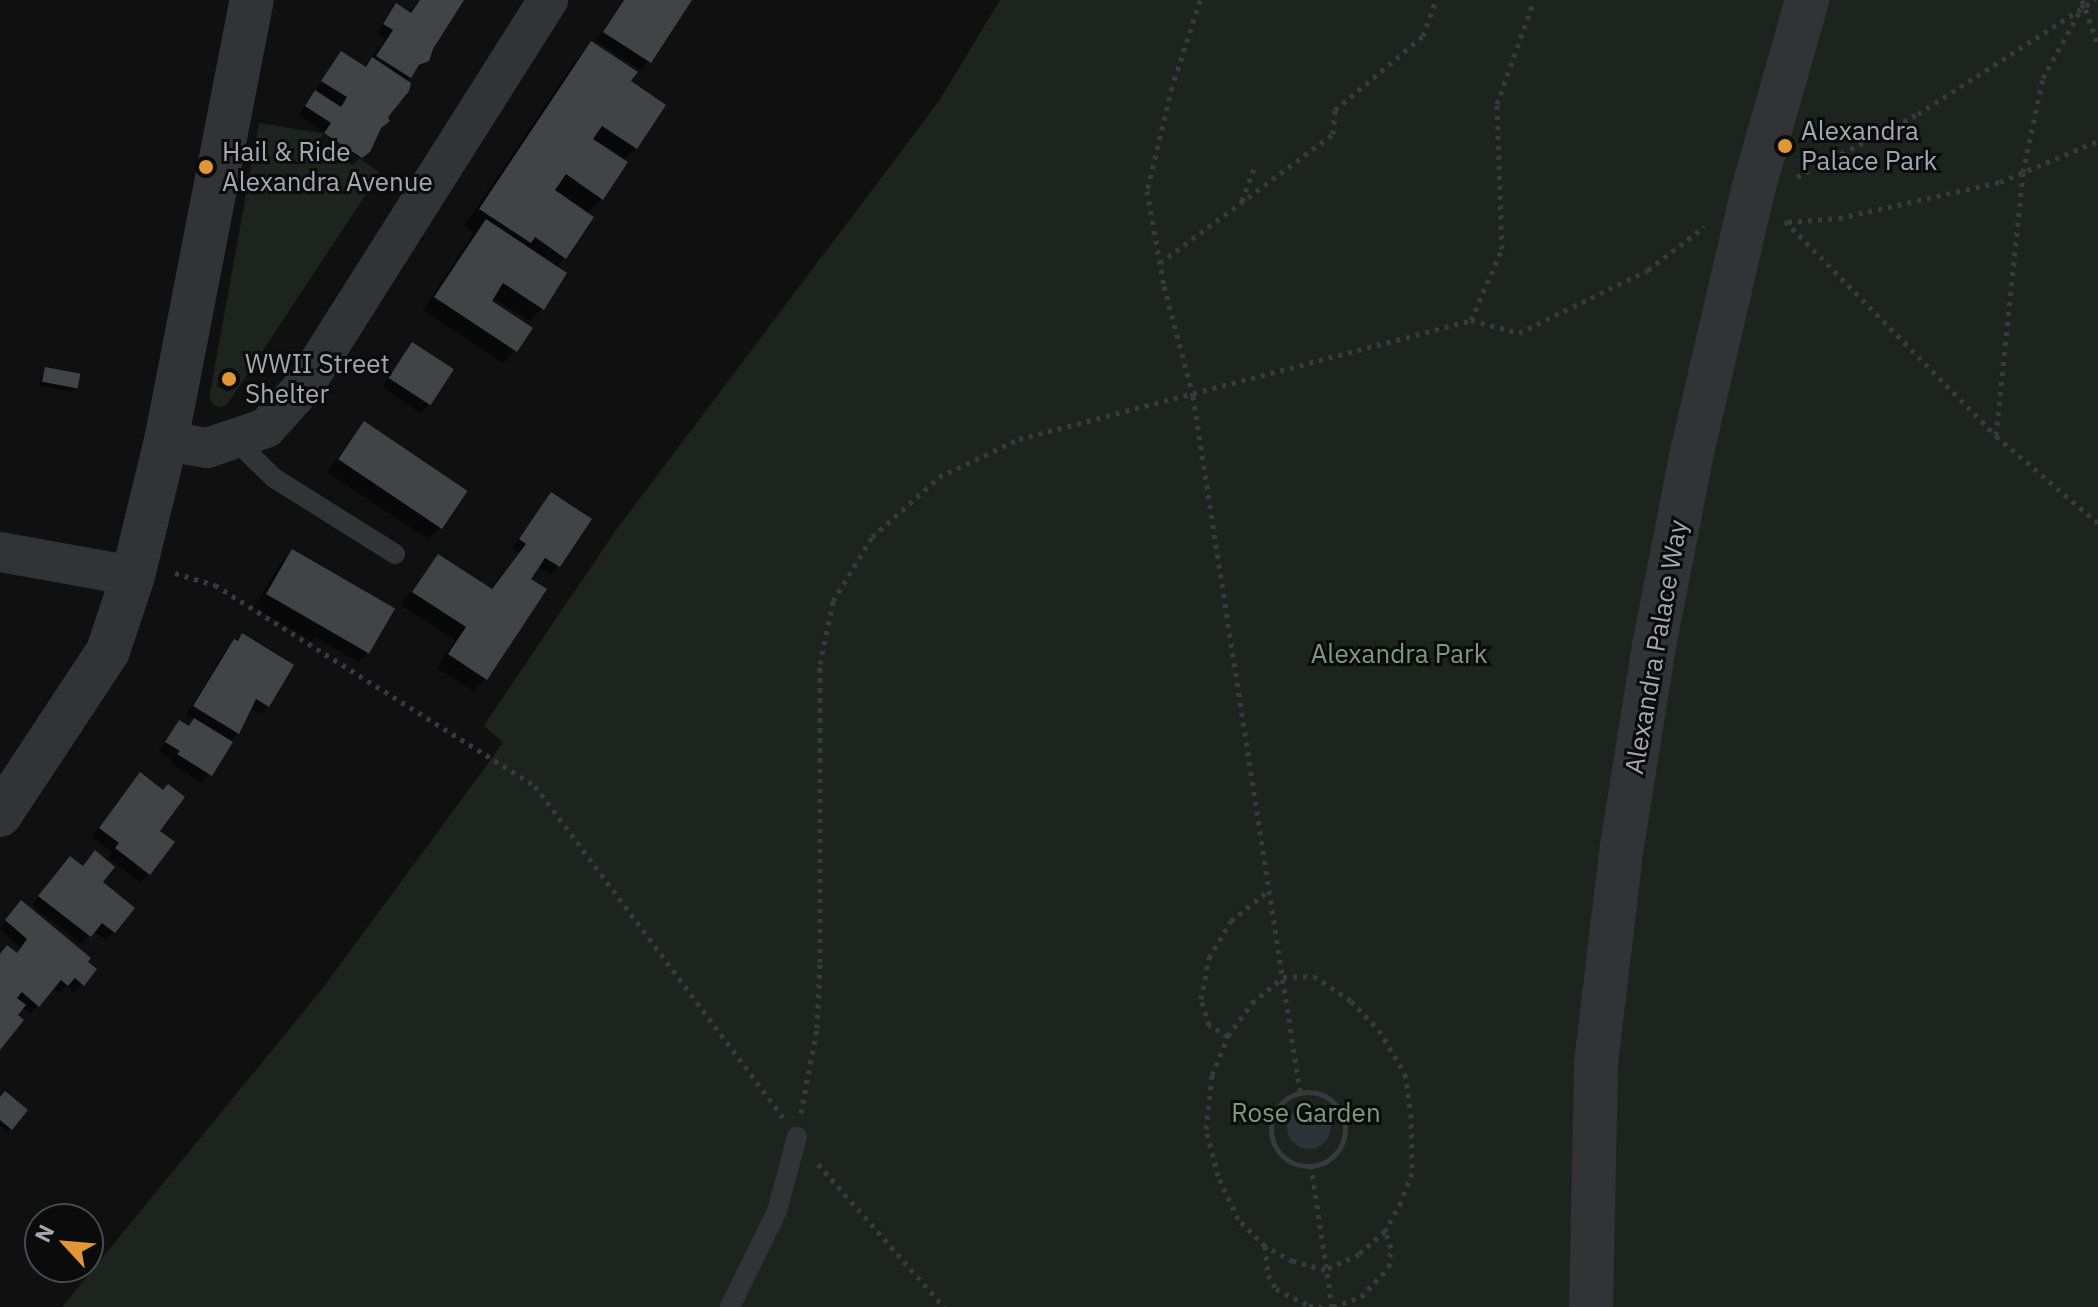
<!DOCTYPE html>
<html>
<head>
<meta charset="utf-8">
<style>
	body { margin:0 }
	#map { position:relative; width:2098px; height:1307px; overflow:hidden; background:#101011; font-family:"IBM Plex Sans",sans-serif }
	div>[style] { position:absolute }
	.green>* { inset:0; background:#1d241d }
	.water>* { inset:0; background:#2b3439 }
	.round { border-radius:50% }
	.shadow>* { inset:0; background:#0007 }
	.building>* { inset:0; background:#414347; transform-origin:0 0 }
	.path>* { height:5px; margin-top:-2.5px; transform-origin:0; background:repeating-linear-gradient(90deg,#383a3d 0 4px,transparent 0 10px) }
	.path>.ring { margin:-2.5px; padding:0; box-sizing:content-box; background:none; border:5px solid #383a3d; border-radius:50% }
	.service>* { height:20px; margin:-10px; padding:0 10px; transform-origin:10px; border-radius:10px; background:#313336 }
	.minor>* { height:40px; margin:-20px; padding:0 20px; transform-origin:20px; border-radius:20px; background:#313336 }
	.tertiary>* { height:44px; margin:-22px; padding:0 22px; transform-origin:22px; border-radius:22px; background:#313336 }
	.dots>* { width:22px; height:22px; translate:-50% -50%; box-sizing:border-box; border:4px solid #0b0b0c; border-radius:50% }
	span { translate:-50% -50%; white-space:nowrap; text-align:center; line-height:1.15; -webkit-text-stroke:6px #0b0b0c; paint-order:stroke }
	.poi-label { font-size:26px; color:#a2a8b1 }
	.left { translate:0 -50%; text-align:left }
	.street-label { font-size:26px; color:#a2a8b1 }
	.park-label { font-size:26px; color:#7c9b7b }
	.north { position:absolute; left:24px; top:1203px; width:80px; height:80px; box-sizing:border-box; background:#0b0b0c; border:2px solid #474a4e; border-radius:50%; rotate:296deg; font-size:22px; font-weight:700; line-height:32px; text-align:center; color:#a2a8b1 }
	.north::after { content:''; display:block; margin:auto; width:28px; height:36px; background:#e29737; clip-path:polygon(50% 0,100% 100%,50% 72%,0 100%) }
</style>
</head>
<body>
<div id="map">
	<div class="green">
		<i style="clip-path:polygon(1000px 0,2098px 0,2098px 1307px,62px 1307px,322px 989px,487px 765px,503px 742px,484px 726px,489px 718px,616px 530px,939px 101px)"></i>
		<i style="clip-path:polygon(259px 123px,326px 134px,380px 173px,227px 405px,221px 407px,215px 406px,209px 398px)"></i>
	</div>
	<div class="water">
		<i class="round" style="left:1287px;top:1105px;width:44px;height:44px"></i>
	</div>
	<div class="shadow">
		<i style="clip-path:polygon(419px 0,461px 0,431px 48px,428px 60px,405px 81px,369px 151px,352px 165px,318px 142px,324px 132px,298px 115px,341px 54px,364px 68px,386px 39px,377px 33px,388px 14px,396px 6px,409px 14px)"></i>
		<i style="clip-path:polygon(623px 0,690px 0,641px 70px,596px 41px)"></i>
		<i style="clip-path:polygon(591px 44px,628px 82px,636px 148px,622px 161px,602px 198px,586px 214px,565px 257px,555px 267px,565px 274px,542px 309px,529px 321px,492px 297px,489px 301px,516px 350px,503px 363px,423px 310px,474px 233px,464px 226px,575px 61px)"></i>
		<i style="clip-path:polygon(412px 344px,429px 405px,420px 413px,382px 387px)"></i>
		<i style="clip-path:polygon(45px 369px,75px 389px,71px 392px,39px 385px)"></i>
		<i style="clip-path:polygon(223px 375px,231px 389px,228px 392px,216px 386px)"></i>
		<i style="clip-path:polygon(364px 424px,441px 527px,428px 539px,327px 472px)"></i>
		<i style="clip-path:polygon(551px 495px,558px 566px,550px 574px,537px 566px,485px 679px,473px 691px,437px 668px,455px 640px,401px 605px,438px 556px,489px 590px,519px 553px,512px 548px)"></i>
		<i style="clip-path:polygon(292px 551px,367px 654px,358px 662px,315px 637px,311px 641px,254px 607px,280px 564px)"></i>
		<i style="clip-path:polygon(242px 636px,268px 706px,259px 714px,250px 708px,237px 733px,202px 783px,171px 763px,173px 760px,159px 751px,180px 722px,187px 727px,195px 720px,186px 715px,226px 650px)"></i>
		<i style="clip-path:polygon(132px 783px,157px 831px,149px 874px,140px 882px,108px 858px,112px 852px,92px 837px)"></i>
		<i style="clip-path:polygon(61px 867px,82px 868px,133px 908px,106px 940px,93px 931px,81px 944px,32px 905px)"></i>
		<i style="clip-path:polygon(13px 911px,82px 984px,74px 992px,66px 985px,59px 993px,52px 988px,30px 1014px,22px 1007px,0 1047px,0 955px,16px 954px,20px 948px,0 928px)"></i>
		<i style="clip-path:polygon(0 1099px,11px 1129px,7px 1132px,0 1126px)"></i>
	</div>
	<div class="building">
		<i style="clip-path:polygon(420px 0,464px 0,433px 49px,429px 61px,419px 65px,411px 78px,376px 56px,393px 30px,383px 24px,396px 3px,411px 13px)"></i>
		<i style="clip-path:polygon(624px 0,692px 0,651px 63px,603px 32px)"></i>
		<i style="clip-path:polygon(591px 41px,638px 72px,631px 81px,666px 105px,637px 149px,602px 126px,593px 139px,628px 162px,603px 200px,566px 174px,555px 190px,594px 217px,566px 259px,535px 237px,531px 243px,479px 209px)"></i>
		<i style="clip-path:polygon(341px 51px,366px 67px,372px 57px,411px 83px,409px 91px,388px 117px,390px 121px,381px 128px,370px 152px,362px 158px,324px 133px,331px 123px,305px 106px,315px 90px,341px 107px,347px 97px,321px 81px)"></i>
		<i style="clip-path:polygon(486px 219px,567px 273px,544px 310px,503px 283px,492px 301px,533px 328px,517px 352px,434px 297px)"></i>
		<i style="left:412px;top:342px;width:50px;height:43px;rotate:33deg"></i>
		<i style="left:45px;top:367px;width:36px;height:15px;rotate:11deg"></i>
		<i style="left:226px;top:369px;width:16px;height:15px;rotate:30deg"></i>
		<i style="left:364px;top:421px;width:125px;height:46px;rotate:34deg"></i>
		<i style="clip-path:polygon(551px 492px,592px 519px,560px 567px,545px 558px,531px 579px,547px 589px,487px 680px,448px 654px,466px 627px,412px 592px,438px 554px,492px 589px,526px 544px,519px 539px)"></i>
		<i style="left:292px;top:549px;width:119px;height:52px;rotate:30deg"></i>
		<i style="clip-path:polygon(242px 633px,294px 665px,269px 707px,256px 699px,239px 734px,193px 706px,234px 639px,238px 641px)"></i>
		<i style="clip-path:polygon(194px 718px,233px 742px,212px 776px,177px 754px,180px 751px,165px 742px,179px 720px,189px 726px)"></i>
		<i style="clip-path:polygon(140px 772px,163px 790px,168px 784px,185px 797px,160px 831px,175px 842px,150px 875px,115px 848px,119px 843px,99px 828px)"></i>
		<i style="clip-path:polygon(95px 850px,115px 867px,103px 882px,135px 908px,115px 933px,102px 923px,91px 937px,38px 896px,70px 856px,83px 866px)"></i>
		<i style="clip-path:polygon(21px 900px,91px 958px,88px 962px,97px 969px,84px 986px,75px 978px,68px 986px,61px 980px,39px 1007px,22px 992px,17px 998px,26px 1005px,18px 1015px,24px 1020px,0 1050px,0 954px,7px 945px,17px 953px,27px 939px,5px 920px)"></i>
		<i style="clip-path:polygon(5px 1091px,28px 1110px,12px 1130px,0 1120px,0 1097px)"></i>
	</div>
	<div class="path">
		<i style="left:1200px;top:0;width:91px;rotate:107.8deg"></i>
		<i style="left:1172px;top:87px;width:107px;rotate:103.5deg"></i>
		<i style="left:1147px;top:191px;width:97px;rotate:79.9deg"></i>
		<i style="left:1164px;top:286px;width:114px;rotate:75.2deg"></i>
		<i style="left:1193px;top:396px;width:704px;rotate:81.26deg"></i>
		<i style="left:2082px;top:0;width:48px;rotate:70.4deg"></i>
		<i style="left:1797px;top:177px;width:136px;rotate:-27.5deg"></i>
		<i style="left:1918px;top:114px;width:211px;rotate:-32.8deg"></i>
		<i style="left:1242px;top:201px;width:35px;rotate:-70deg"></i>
		<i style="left:1785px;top:221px;width:301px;rotate:45.5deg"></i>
		<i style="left:1996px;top:436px;width:134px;rotate:40.5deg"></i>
		<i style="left:1788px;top:222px;width:51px;rotate:-4.5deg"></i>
		<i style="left:1839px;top:218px;width:165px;rotate:-12.6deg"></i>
		<i style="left:2000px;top:182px;width:106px;rotate:-22.7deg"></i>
		<i style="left:1160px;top:263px;width:216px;rotate:-36.7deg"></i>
		<i style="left:1333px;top:134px;width:24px;rotate:-85deg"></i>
		<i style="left:1335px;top:110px;width:115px;rotate:-40.1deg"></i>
		<i style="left:1423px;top:36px;width:38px;rotate:-70deg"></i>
		<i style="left:1471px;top:320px;width:77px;rotate:-66.4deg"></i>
		<i style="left:1502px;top:249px;width:145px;rotate:-92deg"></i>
		<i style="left:1497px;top:104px;width:110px;rotate:-70.4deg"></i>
		<i style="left:1996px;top:435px;width:264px;rotate:-84.1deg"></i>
		<i style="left:2023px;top:172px;width:96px;rotate:-78deg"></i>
		<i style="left:2043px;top:78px;width:89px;rotate:-61.1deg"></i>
		<i style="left:175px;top:573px;width:42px;rotate:16.7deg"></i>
		<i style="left:215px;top:585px;width:378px;rotate:32.1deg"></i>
		<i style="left:535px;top:786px;width:414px;rotate:53.2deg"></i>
		<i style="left:1314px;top:976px;width:45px;rotate:34deg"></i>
		<i style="left:1351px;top:1001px;width:40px;rotate:46deg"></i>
		<i style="left:1379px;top:1030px;width:51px;rotate:59.4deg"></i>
		<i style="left:1405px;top:1074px;width:40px;rotate:81.5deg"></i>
		<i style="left:1411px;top:1114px;width:59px;rotate:89deg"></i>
		<i style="left:1412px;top:1173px;width:31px;rotate:111deg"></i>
		<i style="left:1401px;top:1202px;width:33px;rotate:119deg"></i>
		<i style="left:1385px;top:1231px;width:35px;rotate:139deg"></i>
		<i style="left:1359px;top:1254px;width:38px;rotate:155deg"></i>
		<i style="left:1325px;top:1270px;width:33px;rotate:-164deg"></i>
		<i style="left:1293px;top:1261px;width:32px;rotate:-152deg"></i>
		<i style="left:1265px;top:1246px;width:38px;rotate:-135deg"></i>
		<i style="left:1238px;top:1219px;width:47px;rotate:-114.9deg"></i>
		<i style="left:1218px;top:1176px;width:49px;rotate:-104.3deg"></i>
		<i style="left:1206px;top:1129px;width:54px;rotate:-83.7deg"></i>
		<i style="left:1212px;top:1075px;width:42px;rotate:-67.7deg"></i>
		<i style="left:1228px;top:1036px;width:41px;rotate:-54deg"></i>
		<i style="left:1252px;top:1003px;width:40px;rotate:-40deg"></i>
		<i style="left:1283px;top:977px;width:31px;rotate:-2deg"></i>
		<i style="left:1228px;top:1036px;width:22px;rotate:-150deg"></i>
		<i style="left:1209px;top:1025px;width:27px;rotate:-107deg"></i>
		<i style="left:1201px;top:999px;width:42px;rotate:-79deg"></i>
		<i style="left:1209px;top:958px;width:43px;rotate:-59.3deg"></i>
		<i style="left:1231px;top:921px;width:49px;rotate:-39.2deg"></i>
		<i class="ring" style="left:1271px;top:1092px;width:69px;height:69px"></i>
		<i style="left:801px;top:1113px;width:86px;rotate:-79.3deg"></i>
		<i style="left:817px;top:1028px;width:66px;rotate:-87.4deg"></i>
		<i style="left:820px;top:962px;width:298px;rotate:-90deg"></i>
		<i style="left:820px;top:664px;width:64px;rotate:-78.3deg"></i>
		<i style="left:833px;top:601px;width:75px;rotate:-58.6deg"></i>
		<i style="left:872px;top:537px;width:90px;rotate:-41.8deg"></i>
		<i style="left:939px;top:477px;width:89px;rotate:-25.4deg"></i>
		<i style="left:1019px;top:439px;width:467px;rotate:-14.7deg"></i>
		<i style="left:1471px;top:320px;width:50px;rotate:15.2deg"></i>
		<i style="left:1519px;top:333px;width:144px;rotate:-26deg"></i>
		<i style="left:1648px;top:270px;width:71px;rotate:-37.5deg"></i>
		<i style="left:818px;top:1164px;width:191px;rotate:48.6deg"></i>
		<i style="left:1311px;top:1165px;width:144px;rotate:81.6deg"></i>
		<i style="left:1265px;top:1246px;width:29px;rotate:84deg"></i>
		<i style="left:1268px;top:1275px;width:16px;rotate:60deg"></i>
		<i style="left:1276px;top:1289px;width:37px;rotate:27deg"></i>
		<i style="left:1309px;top:1306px;width:13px;rotate:4deg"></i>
		<i style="left:1333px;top:1307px;width:30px;rotate:-20deg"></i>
		<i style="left:1361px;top:1297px;width:41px;rotate:-47deg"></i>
		<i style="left:1389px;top:1267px;width:19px;rotate:-84deg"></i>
		<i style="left:1391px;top:1248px;width:18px;rotate:-109deg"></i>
	</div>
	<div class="service">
		<i style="left:234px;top:439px;width:56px;rotate:44.3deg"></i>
		<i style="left:274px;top:478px;width:143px;rotate:32.1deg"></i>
		<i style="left:730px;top:1307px;width:107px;rotate:-63.9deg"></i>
		<i style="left:777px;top:1211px;width:77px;rotate:-74.9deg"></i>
	</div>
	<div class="minor">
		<i style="left:166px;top:441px;width:42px;rotate:9.7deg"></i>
		<i style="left:207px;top:448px;width:62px;rotate:-18.7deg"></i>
		<i style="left:266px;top:428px;width:57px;rotate:-47.9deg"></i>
		<i style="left:304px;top:386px;width:457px;rotate:-57.7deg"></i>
		<i style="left:0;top:552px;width:135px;rotate:10.2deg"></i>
	</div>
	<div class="tertiary">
		<i style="left:0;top:815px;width:196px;rotate:-56.6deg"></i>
		<i style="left:108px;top:651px;width:79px;rotate:-71.6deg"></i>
		<i style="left:133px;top:576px;width:139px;rotate:-76.3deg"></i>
		<i style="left:166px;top:441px;width:449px;rotate:-79deg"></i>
		<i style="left:1591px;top:1307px;width:244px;rotate:-88.8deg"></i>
		<i style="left:1596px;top:1063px;width:219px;rotate:-83.2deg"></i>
		<i style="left:1622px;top:846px;width:203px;rotate:-80.9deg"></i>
		<i style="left:1654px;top:646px;width:202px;rotate:-78.9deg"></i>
		<i style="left:1693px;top:448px;width:265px;rotate:-76.9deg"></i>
		<i style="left:1753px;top:190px;width:198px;rotate:-74.1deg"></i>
	</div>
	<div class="dots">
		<i style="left:1785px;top:146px;background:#e29737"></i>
		<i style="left:206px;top:167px;background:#e29737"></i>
		<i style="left:229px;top:379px;background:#e29737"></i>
	</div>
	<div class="poi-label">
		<span class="left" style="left:1801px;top:146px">Alexandra<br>Palace Park</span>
		<span class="left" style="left:222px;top:167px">Hail &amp; Ride<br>Alexandra Avenue</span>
		<span class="left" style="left:245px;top:379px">WWII Street<br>Shelter</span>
	</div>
	<div class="street-label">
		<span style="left:1656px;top:647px;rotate:-80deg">Alexandra Palace Way</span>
	</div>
	<div class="park-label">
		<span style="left:1399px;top:654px">Alexandra Park</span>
		<span style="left:1306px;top:1113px">Rose Garden</span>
	</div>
	<div class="north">N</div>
</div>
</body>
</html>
